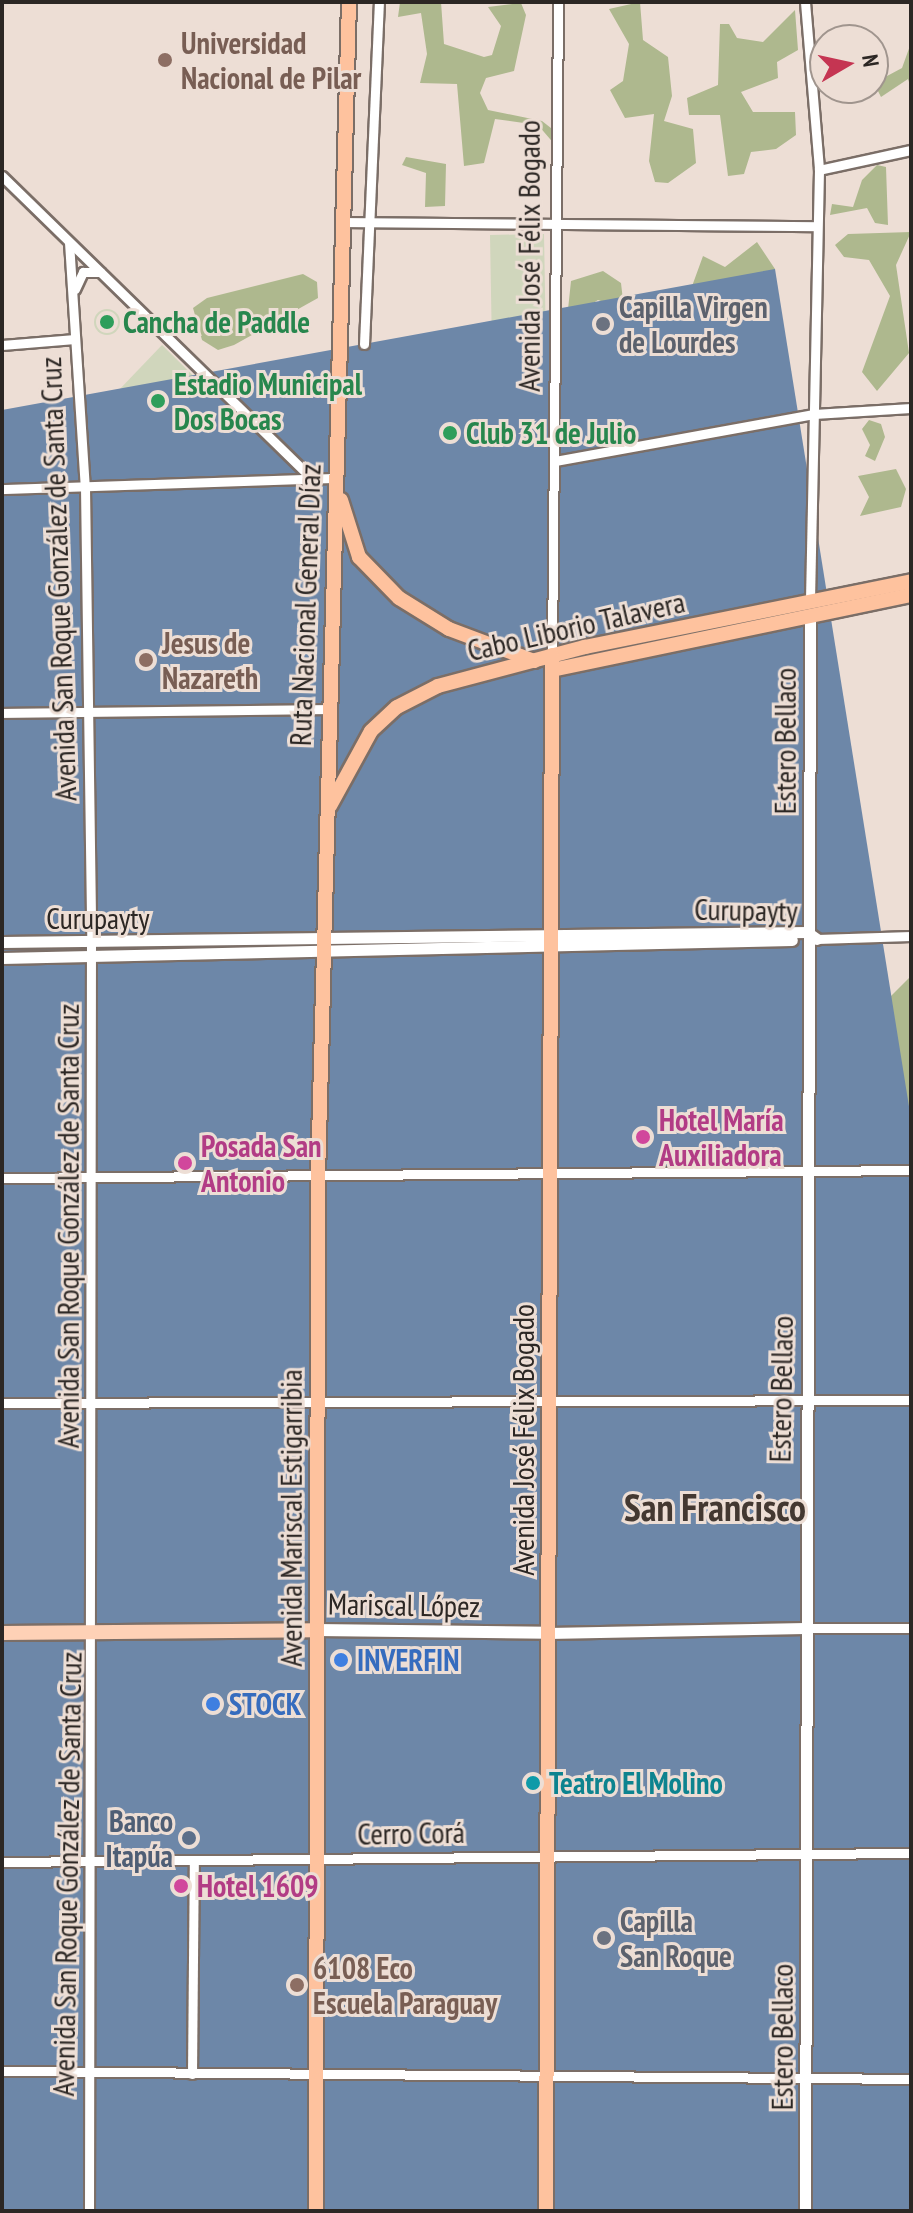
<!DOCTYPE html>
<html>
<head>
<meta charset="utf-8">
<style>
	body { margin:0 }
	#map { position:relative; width:913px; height:2213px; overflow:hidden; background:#edded5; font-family:"PT Sans Narrow",sans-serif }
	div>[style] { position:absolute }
	.green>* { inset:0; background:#d0d6bc; transform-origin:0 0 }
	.round { border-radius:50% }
	.forest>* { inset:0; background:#aeb88e }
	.water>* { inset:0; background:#6d87a8 }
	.roads { filter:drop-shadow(2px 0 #7b6e67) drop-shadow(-2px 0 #7b6e67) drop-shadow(0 2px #7b6e67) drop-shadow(0 -2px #7b6e67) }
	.minor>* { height:9px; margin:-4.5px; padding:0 4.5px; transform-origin:4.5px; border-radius:4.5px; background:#fff }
	.tertiary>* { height:11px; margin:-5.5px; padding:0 5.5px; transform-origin:5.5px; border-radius:5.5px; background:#fff }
	.secondary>* { height:12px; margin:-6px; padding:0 6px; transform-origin:6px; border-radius:6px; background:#fff }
	.primary>* { height:14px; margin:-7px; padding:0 7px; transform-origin:7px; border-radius:7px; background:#fed1b6 }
	.trunk>* { height:14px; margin:-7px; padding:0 7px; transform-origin:7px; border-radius:7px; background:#fec29e }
	.dots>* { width:22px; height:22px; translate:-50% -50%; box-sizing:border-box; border:4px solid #edded5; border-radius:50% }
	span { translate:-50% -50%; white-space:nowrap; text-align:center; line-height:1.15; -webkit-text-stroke:6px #edded5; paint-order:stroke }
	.education-label { font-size:30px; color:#785e54; font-weight:700 }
	.left { translate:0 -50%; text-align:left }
	.street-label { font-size:30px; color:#2c2724 }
	.worship-label { font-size:30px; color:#5b616d; font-weight:700 }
	.leisure-label { font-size:30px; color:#27864d; font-weight:700 }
	.hotel-label { font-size:30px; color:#b23c85; font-weight:700 }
	.shop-label { font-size:30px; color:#366cbe; font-weight:700 }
	.culture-label { font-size:30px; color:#0d838f; font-weight:700 }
	.service-label { font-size:30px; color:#4e5e75; font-weight:700 }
	.right { translate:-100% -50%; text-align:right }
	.district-label { font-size:38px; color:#433831; font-weight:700 }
	.frame { position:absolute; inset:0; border:4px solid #2c2724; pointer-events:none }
	.north { position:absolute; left:809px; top:24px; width:80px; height:80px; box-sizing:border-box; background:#edded5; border:2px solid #a0958e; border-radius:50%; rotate:81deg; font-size:22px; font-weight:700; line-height:32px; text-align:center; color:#2c2724 }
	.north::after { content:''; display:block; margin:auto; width:28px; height:36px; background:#c53552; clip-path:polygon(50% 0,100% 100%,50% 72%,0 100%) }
</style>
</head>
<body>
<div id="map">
	<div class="green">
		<i style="left:544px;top:234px;width:104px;height:54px;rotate:89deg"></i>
		<i class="round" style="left:94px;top:309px;width:26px;height:26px"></i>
		<i style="clip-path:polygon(162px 345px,223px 405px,117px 392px)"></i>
	</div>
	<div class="forest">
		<i style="clip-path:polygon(400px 2px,441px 2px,444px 44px,484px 57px,492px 55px,501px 26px,488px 7px,521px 3px,526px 15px,514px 71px,486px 78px,480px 93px,488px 110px,542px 121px,556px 132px,556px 146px,538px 125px,495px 119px,484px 163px,464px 166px,457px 84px,420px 83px,427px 54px,421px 13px,398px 17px)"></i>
		<i style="clip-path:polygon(640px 2px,643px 40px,668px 57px,672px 96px,664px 121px,693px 129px,696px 163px,668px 183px,655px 182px,649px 161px,654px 114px,625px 118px,610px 90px,623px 81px,629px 44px,609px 9px)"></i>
		<i style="clip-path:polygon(795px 10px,798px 50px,777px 62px,778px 78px,741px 92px,753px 112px,795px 112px,796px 135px,776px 149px,751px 152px,744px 174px,728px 176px,720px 115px,689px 115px,687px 98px,718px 85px,720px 24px,729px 24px,737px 38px,763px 42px)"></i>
		<i style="clip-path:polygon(911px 43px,911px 88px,908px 79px,881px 97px,874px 83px,902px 68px)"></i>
		<i style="clip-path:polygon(406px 157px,446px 164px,445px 206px,425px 207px,426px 173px,402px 165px)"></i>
		<i style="clip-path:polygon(877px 165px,886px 167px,888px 225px,875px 223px,867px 208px,830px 215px,832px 204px,853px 207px,862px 180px)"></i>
		<i style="clip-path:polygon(911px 232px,896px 265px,909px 353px,877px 391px,862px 372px,890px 296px,869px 260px,844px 257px,835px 245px,848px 234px)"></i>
		<i style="clip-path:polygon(757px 242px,775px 269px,766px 284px,691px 289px,703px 256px,725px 267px)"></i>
		<i style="clip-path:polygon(603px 271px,621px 283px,624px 309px,598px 300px,567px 319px,571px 281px)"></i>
		<i style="clip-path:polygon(303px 274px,317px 282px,318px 298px,234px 345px,218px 350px,202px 340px,193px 308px,207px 298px)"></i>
		<i style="clip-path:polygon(869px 420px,881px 424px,885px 437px,875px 461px,865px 456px,870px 445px,862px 429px)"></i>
		<i style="clip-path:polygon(896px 469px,906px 489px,901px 507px,860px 516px,869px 497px,858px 476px)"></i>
		<i style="clip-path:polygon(911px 976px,911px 1124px,889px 998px)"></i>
	</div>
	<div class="water">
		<i style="clip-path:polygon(775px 269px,911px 1119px,911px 2211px,2px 2211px,2px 410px)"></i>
	</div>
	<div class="roads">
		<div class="minor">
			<i style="left:805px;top:2px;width:169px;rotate:85.2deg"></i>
			<i style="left:819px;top:170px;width:432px;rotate:91.2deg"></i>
			<i style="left:819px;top:170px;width:94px;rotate:-12.3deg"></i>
			<i style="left:2px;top:176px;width:433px;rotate:44.3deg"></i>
			<i style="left:344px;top:222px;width:471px;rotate:0.5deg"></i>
			<i style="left:69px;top:242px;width:246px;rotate:86.3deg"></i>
			<i style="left:85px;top:487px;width:454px;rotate:89.2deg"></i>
			<i style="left:91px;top:941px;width:1270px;rotate:90.09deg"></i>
			<i style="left:75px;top:289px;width:19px;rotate:-65deg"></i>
			<i style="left:83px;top:272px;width:17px"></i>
			<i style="left:364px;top:344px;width:342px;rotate:-87.5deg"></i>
			<i style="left:2px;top:345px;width:73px;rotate:-4.7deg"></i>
			<i style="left:555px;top:461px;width:263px;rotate:-10.3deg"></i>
			<i style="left:814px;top:414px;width:97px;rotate:-3.5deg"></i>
			<i style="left:2px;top:489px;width:334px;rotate:-1.9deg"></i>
			<i style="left:552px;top:655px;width:653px;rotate:-89.47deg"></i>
			<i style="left:2px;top:713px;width:325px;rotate:-0.7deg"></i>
			<i style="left:817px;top:939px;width:94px;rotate:-1.8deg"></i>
			<i style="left:2px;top:1178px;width:909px;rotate:-0.5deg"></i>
			<i style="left:2px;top:1403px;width:909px;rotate:-0.19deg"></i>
			<i style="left:805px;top:1628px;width:106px"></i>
			<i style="left:2px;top:1862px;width:909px;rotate:-0.57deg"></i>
			<i style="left:2px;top:2071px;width:909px;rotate:0.5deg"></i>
			<i style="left:192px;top:2074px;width:213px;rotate:-89.5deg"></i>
		</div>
		<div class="tertiary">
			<i style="left:2px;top:942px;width:805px;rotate:-0.71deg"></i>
			<i style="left:807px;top:932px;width:12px;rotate:35deg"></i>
			<i style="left:2px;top:958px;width:790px;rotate:-1.31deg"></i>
			<i style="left:548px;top:1633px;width:257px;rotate:-1.1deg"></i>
			<i style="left:805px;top:2211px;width:1596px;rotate:-89.82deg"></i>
		</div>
		<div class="secondary">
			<i style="left:316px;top:1630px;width:232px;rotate:0.7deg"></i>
		</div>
		<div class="primary">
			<i style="left:2px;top:1633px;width:314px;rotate:-0.5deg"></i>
		</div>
		<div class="trunk">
			<i style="left:341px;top:500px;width:60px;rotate:72.5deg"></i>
			<i style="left:359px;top:557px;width:57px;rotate:45.7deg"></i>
			<i style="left:399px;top:598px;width:59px;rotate:31.8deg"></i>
			<i style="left:449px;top:629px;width:91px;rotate:20.6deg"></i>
			<i style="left:552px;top:670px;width:367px;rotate:-11.8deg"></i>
			<i style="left:330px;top:806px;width:85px;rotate:-61.3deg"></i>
			<i style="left:371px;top:731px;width:35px;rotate:-43deg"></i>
			<i style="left:397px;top:707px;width:46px;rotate:-27.1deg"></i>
			<i style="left:438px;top:686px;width:152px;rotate:-14.9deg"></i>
			<i style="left:585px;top:647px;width:333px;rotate:-11.4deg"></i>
			<i style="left:316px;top:2211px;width:1034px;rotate:-89.89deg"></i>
			<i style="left:318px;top:1177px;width:1175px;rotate:-88.49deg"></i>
			<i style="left:546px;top:2211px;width:1556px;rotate:-89.78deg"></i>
		</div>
	</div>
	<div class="dots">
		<i style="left:165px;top:60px;background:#8d6e63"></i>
		<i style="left:107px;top:322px;background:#2e9e5b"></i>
		<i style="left:603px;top:324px;background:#6b7280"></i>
		<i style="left:158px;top:401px;background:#2e9e5b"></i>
		<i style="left:450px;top:433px;background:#2e9e5b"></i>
		<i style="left:146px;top:660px;background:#8d6e63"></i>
		<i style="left:643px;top:1137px;background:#d1479c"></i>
		<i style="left:185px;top:1163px;background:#d1479c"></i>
		<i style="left:341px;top:1660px;background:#3f7fe0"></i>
		<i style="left:213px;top:1704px;background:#3f7fe0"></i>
		<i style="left:533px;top:1783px;background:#0f9aa8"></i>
		<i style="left:189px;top:1838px;background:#5c6f8a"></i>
		<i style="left:181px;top:1886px;background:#d1479c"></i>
		<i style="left:604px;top:1938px;background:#6b7280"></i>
		<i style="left:297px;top:1985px;background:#8d6e63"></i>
	</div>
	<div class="education-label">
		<span class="left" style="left:181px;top:60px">Universidad<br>Nacional de Pilar</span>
		<span class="left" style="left:162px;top:660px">Jesus de<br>Nazareth</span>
		<span class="left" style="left:313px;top:1985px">6108 Eco<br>Escuela Paraguay</span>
	</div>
	<div class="street-label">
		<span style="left:529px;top:256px;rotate:-90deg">Avenida José Félix Bogado</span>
		<span style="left:58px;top:579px;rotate:-92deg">Avenida San Roque González de Santa Cruz</span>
		<span style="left:305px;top:605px;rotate:-88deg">Ruta Nacional General Díaz</span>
		<span style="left:576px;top:626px;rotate:-13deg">Cabo Liborio Talavera</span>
		<span style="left:785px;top:741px;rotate:-90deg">Estero Bellaco</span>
		<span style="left:746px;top:910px;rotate:1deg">Curupayty</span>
		<span style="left:98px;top:918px">Curupayty</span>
		<span style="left:68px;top:1226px;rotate:-90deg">Avenida San Roque González de Santa Cruz</span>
		<span style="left:781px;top:1389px;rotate:-89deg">Estero Bellaco</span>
		<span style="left:523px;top:1440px;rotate:-90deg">Avenida José Félix Bogado</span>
		<span style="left:291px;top:1518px;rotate:-90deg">Avenida Mariscal Estigarribia</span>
		<span style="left:404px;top:1605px;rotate:1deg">Mariscal López</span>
		<span style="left:411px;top:1833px;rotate:-1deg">Cerro Corá</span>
		<span style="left:67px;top:1874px;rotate:-89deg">Avenida San Roque González de Santa Cruz</span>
		<span style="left:782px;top:2037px;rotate:-90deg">Estero Bellaco</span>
	</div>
	<div class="worship-label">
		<span class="left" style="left:619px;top:324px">Capilla Virgen<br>de Lourdes</span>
		<span class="left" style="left:620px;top:1938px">Capilla<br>San Roque</span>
	</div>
	<div class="leisure-label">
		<span class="left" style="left:123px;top:322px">Cancha de Paddle</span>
		<span class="left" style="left:174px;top:401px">Estadio Municipal<br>Dos Bocas</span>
		<span class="left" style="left:466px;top:433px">Club 31 de Julio</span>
	</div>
	<div class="hotel-label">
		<span class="left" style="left:659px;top:1137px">Hotel María<br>Auxiliadora</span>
		<span class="left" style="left:201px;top:1163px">Posada San<br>Antonio</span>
		<span class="left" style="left:197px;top:1886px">Hotel 1609</span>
	</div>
	<div class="shop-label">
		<span class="left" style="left:357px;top:1660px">INVERFIN</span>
		<span class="left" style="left:229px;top:1704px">STOCK</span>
	</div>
	<div class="culture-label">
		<span class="left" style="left:549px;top:1783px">Teatro El Molino</span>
	</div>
	<div class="service-label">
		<span class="right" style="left:173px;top:1838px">Banco<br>Itapúa</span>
	</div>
	<div class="district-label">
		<span style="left:715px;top:1507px">San Francisco</span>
	</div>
	<div class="frame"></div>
	<div class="north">N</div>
</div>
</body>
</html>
